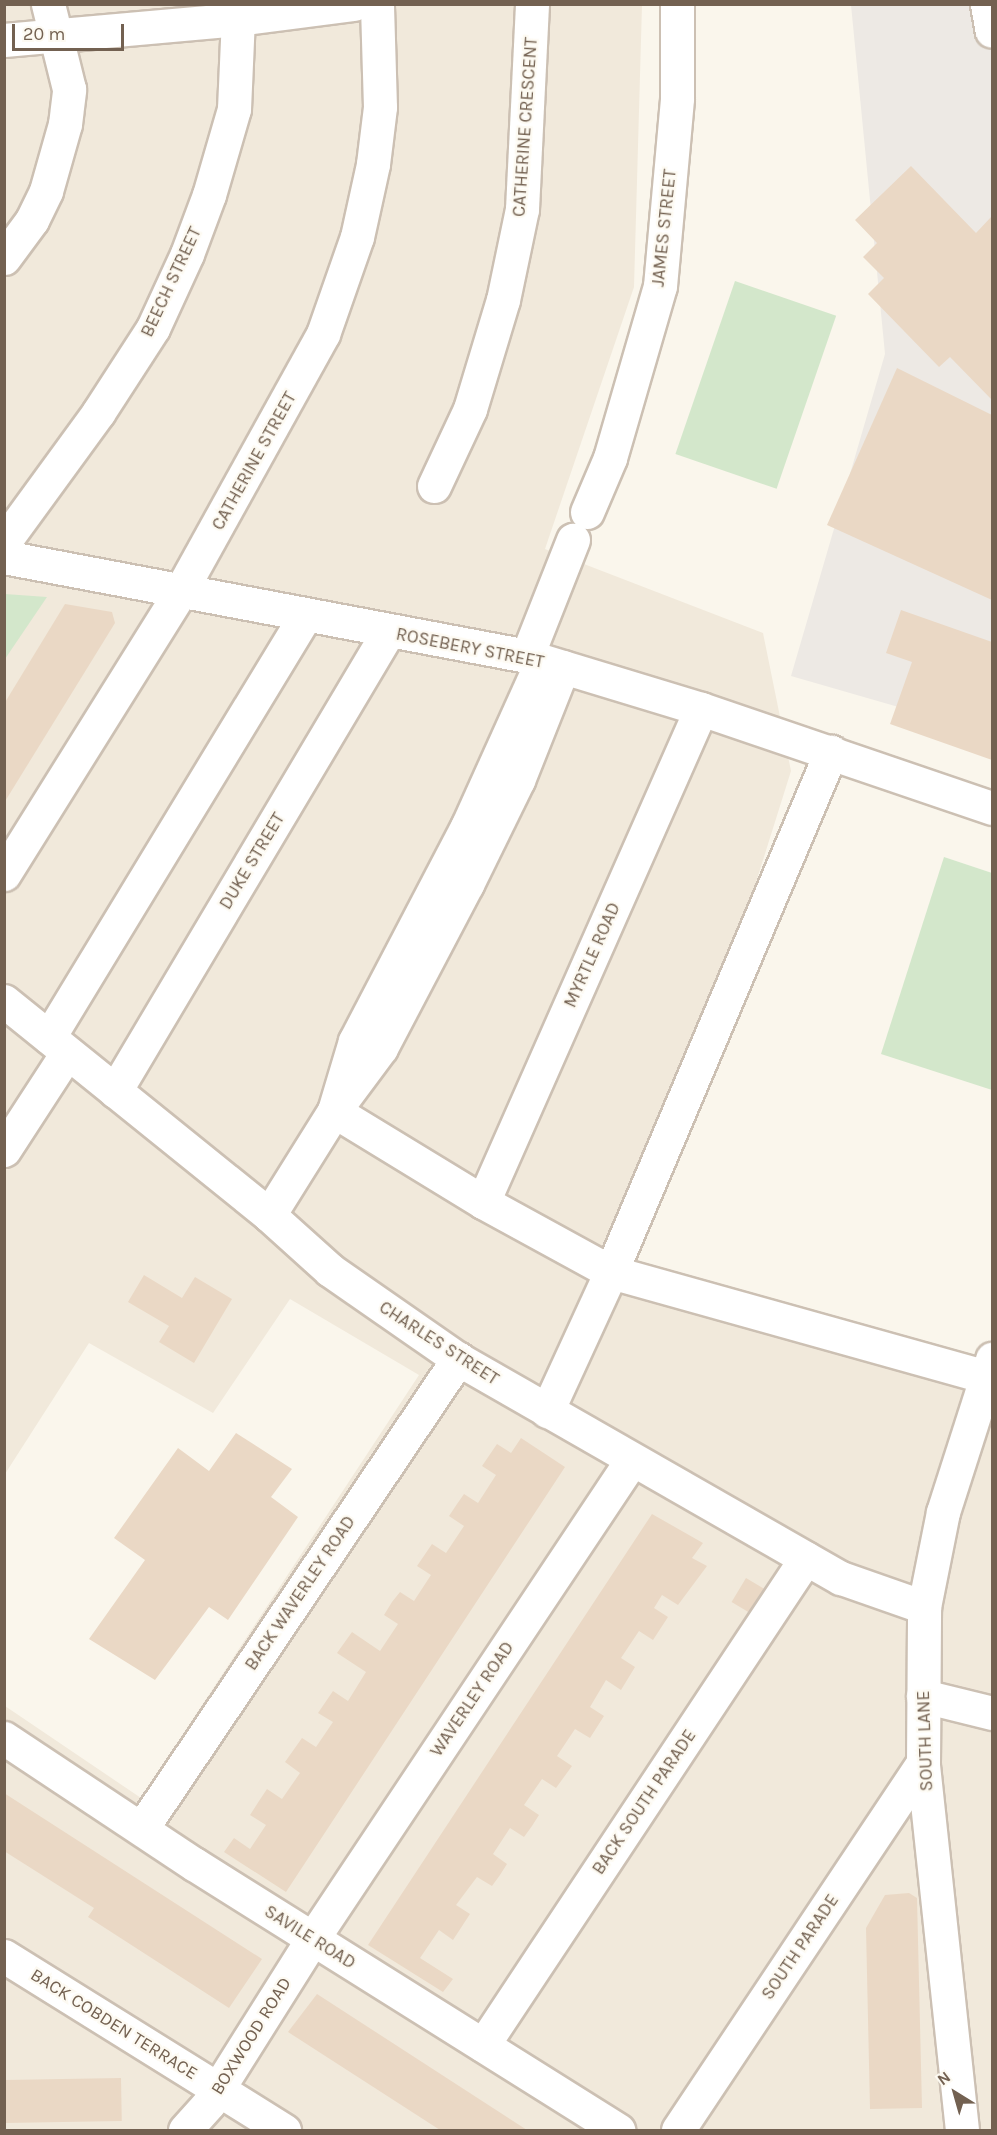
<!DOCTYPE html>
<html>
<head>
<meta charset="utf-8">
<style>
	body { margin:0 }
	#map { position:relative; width:997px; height:2135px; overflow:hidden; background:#faf6ec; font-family:Karla,sans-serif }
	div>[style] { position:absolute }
	.residential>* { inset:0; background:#f1e9db }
	.industrial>* { inset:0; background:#ede9e4 }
	.green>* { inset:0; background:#d3e7cb; transform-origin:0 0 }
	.building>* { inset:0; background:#ead8c5; transform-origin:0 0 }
	.roads { filter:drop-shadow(2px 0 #ccc0b3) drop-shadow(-2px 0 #ccc0b3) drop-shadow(0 2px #ccc0b3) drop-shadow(0 -2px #ccc0b3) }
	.minor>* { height:33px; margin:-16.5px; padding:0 16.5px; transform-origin:16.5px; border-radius:16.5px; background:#fff }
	span { translate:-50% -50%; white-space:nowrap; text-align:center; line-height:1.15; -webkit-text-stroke:4.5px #fdfaf2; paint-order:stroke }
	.street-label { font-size:18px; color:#736151 }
	.frame { position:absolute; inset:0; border:6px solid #736151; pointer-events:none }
	.north { position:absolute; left:925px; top:2063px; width:60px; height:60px; -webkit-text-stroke:4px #fdfaf2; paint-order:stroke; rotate:323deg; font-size:16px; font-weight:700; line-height:24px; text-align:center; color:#736151 }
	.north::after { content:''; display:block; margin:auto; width:21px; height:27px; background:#736151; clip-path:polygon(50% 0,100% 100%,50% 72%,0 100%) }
	.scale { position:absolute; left:12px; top:24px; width:112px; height:27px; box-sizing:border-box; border:3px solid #736151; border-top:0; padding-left:8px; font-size:18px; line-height:21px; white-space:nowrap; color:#736151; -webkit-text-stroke:4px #fdfaf2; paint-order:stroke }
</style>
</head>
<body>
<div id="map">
	<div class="residential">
		<i style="clip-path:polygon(5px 5px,642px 5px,634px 287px,545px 549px,763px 633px,791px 771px,635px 1267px,992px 1363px,992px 2130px,5px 2130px,5px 1706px,141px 1798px,419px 1375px,290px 1299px,213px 1413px,89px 1343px,5px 1474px)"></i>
	</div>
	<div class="industrial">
		<i style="clip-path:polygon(851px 5px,992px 5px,992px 734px,791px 676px,885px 354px)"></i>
	</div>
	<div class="green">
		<i style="left:735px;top:281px;width:107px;height:183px;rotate:19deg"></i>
		<i style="clip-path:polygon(5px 594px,47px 597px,5px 659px,4px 594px)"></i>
		<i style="clip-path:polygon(944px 857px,992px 873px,992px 1090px,881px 1054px)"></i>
	</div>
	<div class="building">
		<i style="clip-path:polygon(911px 166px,976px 233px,992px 216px,992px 400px,950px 357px,939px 367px,868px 294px,884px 278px,863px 257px,877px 243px,855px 220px)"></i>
		<i style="clip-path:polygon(897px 368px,992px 415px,992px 600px,827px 525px)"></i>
		<i style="clip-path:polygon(65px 604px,112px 612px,115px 623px,4px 803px,4px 704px)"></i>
		<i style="clip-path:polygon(901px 610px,992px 642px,992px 760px,890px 724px,912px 662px,886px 653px)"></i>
		<i style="clip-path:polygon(144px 1275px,182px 1298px,195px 1277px,232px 1299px,194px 1363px,159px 1342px,169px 1326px,128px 1302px)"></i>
		<i style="clip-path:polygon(236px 1433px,292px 1469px,271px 1497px,298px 1517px,228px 1620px,209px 1607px,155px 1680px,89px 1639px,145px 1560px,114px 1538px,178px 1448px,209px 1471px)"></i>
		<i style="clip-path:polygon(521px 1438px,565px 1467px,286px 1892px,224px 1852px,234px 1838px,250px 1849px,266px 1825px,250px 1815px,259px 1801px,267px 1789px,282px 1799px,300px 1773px,285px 1762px,302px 1738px,316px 1747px,333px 1722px,318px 1713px,333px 1691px,348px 1701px,366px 1672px,337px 1653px,352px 1632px,380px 1651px,398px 1624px,384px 1615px,392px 1602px,400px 1592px,414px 1601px,431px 1575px,417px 1566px,432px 1544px,446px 1553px,464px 1526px,449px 1516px,457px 1504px,464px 1494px,478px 1503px,496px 1475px,482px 1466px,497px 1444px,511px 1453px)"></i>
		<i style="clip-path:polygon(652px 1514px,703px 1543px,692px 1558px,707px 1566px,678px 1605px,662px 1595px,654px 1608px,668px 1617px,653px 1640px,639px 1631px,621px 1658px,635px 1667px,621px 1690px,606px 1680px,590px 1707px,604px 1716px,590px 1738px,575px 1729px,557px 1756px,572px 1766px,556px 1788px,542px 1779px,524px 1805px,539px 1815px,532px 1826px,524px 1837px,510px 1828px,493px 1854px,507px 1864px,500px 1875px,492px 1886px,477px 1877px,456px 1905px,470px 1914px,453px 1940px,439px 1930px,420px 1958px,453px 1979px,443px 1992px,368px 1945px)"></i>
		<i style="left:746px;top:1578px;width:21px;height:28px;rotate:31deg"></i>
		<i style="clip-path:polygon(4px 1793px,262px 1959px,229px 2008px,88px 1917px,94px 1908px,4px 1851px)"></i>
		<i style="clip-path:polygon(909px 1893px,917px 1898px,922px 2108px,870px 2109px,866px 1928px,885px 1895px)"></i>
		<i style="clip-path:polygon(317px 1994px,527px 2130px,440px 2130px,288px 2032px)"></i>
		<i style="left:121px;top:2078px;width:43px;height:117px;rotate:89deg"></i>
	</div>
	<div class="roads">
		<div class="minor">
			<i style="left:987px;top:4px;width:27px;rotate:80deg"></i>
			<i style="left:4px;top:40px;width:235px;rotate:-5.1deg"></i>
			<i style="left:238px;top:19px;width:117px;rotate:-7.4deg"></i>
			<i style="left:4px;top:258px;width:47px;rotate:-53.6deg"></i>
			<i style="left:32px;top:220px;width:32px;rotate:-64deg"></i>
			<i style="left:46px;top:191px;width:70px;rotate:-74.2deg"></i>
			<i style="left:65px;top:124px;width:35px;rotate:-83deg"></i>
			<i style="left:69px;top:89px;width:88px;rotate:-103.9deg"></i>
			<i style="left:434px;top:486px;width:85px;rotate:-64.9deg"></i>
			<i style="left:470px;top:409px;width:114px;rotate:-73.2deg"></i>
			<i style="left:503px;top:300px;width:93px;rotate:-78.2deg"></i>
			<i style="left:522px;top:209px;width:205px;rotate:-87.2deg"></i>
			<i style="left:587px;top:512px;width:59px;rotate:-66.9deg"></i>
			<i style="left:610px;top:458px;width:179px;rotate:-73.8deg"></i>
			<i style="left:660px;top:286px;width:189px;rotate:-84.8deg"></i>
			<i style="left:677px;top:98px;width:94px;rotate:-90deg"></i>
			<i style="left:4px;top:542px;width:160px;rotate:-53.9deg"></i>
			<i style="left:98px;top:413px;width:101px;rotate:-57.1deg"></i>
			<i style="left:153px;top:328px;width:81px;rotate:-65.3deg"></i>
			<i style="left:187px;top:254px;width:63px;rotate:-69.6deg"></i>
			<i style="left:209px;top:195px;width:90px;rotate:-73.8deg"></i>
			<i style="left:234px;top:109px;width:90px;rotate:-87.5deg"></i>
			<i style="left:4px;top:557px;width:532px;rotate:10.72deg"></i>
			<i style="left:527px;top:656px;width:182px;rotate:16.9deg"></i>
			<i style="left:701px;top:709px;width:307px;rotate:18.8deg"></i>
			<i style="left:527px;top:656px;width:125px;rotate:-68.4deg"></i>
			<i style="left:563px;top:667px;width:122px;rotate:111.7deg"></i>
			<i style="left:518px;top:780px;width:116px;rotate:116.1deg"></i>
			<i style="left:467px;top:884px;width:185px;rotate:117.7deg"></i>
			<i style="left:381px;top:1048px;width:79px;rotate:126.7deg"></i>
			<i style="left:334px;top:1111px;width:175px;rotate:31.4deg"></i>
			<i style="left:483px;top:1202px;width:146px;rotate:28.7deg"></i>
			<i style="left:611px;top:1272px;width:389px;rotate:15.6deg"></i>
			<i style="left:4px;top:874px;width:332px;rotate:-58deg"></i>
			<i style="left:180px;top:592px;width:295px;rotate:-61deg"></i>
			<i style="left:323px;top:334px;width:103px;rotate:-70.7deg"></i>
			<i style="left:357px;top:237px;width:75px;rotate:-77.6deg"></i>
			<i style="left:373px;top:164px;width:57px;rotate:-83deg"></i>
			<i style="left:380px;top:107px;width:103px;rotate:-91.7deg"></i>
			<i style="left:4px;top:1001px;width:341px;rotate:38.9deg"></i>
			<i style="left:269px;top:1215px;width:82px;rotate:42deg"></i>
			<i style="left:330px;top:1270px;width:156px;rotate:34.8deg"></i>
			<i style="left:458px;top:1359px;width:441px;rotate:29.8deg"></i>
			<i style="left:841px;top:1578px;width:88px;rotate:19.3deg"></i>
			<i style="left:49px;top:1037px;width:493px;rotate:-58.7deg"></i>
			<i style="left:115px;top:1091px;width:534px;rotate:-59.26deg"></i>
			<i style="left:4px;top:1150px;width:116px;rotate:-57deg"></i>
			<i style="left:483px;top:1202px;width:539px;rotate:-66.15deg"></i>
			<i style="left:269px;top:1215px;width:123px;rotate:-58deg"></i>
			<i style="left:334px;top:1111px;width:73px;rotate:-73.3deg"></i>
			<i style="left:355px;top:1041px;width:242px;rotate:-62.4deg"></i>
			<i style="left:467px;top:827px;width:182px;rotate:-65.7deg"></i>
			<i style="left:547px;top:1411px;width:153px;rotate:-65.3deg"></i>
			<i style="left:611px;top:1272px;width:565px;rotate:-67.07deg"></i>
			<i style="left:923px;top:1696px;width:71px;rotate:13.8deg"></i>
			<i style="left:4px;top:1738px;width:228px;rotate:33.6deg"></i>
			<i style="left:194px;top:1864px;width:501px;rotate:32.1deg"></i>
			<i style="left:142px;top:1828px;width:566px;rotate:-56.03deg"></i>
			<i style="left:4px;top:1956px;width:330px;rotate:31.9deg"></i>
			<i style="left:483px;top:2045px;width:584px;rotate:-56.45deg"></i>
			<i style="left:185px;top:2130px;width:36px;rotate:-48deg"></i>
			<i style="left:209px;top:2103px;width:195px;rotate:-57.8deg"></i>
			<i style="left:313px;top:1938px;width:573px;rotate:-56.31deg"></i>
			<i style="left:678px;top:2130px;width:441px;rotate:-56.3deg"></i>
			<i style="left:962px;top:2130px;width:369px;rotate:-96.1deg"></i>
			<i style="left:923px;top:1763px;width:156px;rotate:-89.6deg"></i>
			<i style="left:924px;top:1607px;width:97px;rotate:-78.7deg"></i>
			<i style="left:943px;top:1512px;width:161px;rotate:-72.2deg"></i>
		</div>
	</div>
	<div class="street-label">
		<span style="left:525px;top:127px;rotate:-86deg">CATHERINE CRESCENT</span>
		<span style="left:664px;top:228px;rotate:-84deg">JAMES STREET</span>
		<span style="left:171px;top:282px;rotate:-65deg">BEECH STREET</span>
		<span style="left:254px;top:461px;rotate:-61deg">CATHERINE STREET</span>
		<span style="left:470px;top:648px;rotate:11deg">ROSEBERY STREET</span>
		<span style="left:252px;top:861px;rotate:-59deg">DUKE STREET</span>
		<span style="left:592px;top:955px;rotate:-66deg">MYRTLE ROAD</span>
		<span style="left:439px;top:1343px;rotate:33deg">CHARLES STREET</span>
		<span style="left:300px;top:1593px;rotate:-56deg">BACK WAVERLEY ROAD</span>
		<span style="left:472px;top:1699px;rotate:-56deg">WAVERLEY ROAD</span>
		<span style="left:925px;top:1741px;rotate:-92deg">SOUTH LANE</span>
		<span style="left:644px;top:1802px;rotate:-56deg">BACK SOUTH PARADE</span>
		<span style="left:310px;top:1937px;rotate:32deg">SAVILE ROAD</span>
		<span style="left:800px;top:1947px;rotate:-56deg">SOUTH PARADE</span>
		<span style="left:114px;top:2024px;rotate:32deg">BACK COBDEN TERRACE</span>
		<span style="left:251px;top:2036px;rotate:-58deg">BOXWOOD ROAD</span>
	</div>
	<div class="frame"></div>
	<div class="north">N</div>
	<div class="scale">20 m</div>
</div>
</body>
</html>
